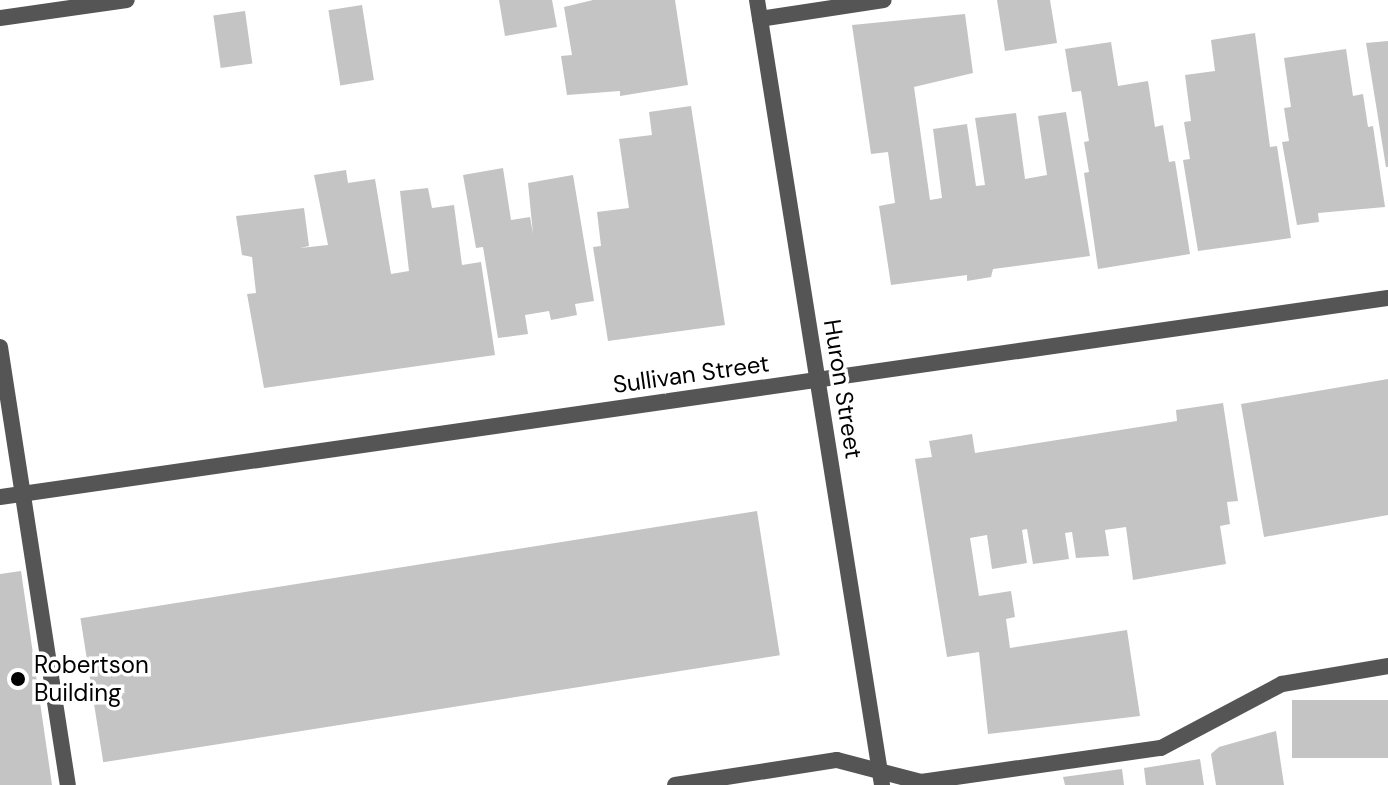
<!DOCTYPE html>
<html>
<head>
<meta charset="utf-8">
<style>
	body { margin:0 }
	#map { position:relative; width:1388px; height:785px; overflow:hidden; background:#fff; font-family:"DM Sans",sans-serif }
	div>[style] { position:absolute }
	.building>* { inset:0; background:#c4c4c4; transform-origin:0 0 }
	.lane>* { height:16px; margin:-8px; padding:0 8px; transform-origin:8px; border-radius:8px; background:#555 }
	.street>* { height:16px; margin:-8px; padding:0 8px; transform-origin:8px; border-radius:8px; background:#555 }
	.dots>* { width:22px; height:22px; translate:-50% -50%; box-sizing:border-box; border:4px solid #fff; border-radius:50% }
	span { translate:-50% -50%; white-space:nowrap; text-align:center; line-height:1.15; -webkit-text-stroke:7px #fff; paint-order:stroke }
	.street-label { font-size:24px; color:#000 }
	.poi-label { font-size:24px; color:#000 }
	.left { translate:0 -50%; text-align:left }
</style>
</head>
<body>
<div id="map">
	<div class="building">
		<i style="clip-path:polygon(499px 0,552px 0,557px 27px,505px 36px)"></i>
		<i style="clip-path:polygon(593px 0,675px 0,688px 85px,620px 96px,620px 91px,567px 95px,561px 56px,572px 55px,564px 7px)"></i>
		<i style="clip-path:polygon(997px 0,1050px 0,1057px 43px,1005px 51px)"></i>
		<i style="left:362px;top:5px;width:76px;height:34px;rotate:81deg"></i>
		<i style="left:245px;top:11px;width:53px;height:32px;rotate:82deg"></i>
		<i style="clip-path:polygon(965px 14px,973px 73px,914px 87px,930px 200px,942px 198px,933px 129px,967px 124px,976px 186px,985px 185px,975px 118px,1016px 113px,1025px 179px,1047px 175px,1038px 116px,1066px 112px,1090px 256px,993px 269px,991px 277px,967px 281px,967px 275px,891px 285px,879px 206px,895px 203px,888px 152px,871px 154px,852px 25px)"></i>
		<i style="clip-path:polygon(1255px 33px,1270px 147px,1277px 146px,1291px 238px,1198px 251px,1183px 160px,1190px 159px,1184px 122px,1191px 121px,1185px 75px,1215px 71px,1211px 40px)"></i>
		<i style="clip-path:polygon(1388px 41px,1388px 167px,1386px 167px,1366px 43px)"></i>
		<i style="clip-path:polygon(1111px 42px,1118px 86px,1148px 81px,1155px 127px,1163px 125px,1169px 162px,1175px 161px,1190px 254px,1098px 269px,1084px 173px,1089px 172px,1084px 142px,1089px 141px,1081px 91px,1072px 92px,1065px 49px)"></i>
		<i style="clip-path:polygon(1346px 49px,1353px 96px,1363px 94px,1368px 127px,1373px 126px,1385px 207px,1318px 213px,1319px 222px,1297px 225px,1282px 142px,1289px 141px,1284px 108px,1291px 107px,1284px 58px)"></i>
		<i style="clip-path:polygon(691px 106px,725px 325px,608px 341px,593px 247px,601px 246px,597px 212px,629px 208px,619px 139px,652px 135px,649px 112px)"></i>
		<i style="clip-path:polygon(503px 168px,511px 220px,530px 217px,533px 234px,528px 183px,573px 175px,594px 301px,575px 304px,577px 315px,551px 320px,549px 311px,525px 315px,528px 334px,498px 338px,483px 247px,476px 248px,463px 175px)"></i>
		<i style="clip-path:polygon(346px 170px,348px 183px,375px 179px,391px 274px,409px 271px,400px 191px,428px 188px,432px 208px,454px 205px,462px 265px,481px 262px,495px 355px,264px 388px,247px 294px,256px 293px,252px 257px,242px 255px,236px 216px,304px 208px,309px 246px,300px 248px,328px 245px,314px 175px)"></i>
		<i style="clip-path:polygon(1388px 379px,1388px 515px,1264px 537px,1241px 404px)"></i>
		<i style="clip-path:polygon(1223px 403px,1238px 501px,1227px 502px,1230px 524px,1220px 526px,1226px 564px,1133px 580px,1126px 527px,1105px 530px,1109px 556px,1076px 558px,1072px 532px,1065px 533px,1069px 559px,1033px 564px,1027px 529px,1022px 530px,1027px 563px,992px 569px,987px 535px,970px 538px,979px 596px,1011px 591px,1015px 617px,1006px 619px,1010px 648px,1127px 630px,1140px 716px,988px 734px,979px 652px,947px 657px,915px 459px,932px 457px,929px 441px,972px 434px,975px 453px,1177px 421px,1176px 410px)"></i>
		<i style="left:757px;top:511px;width:146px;height:685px;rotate:81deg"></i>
		<i style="clip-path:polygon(21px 571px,52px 785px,0 785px,0 574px)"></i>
		<i style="left:1388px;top:700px;width:58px;height:96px;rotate:90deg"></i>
		<i style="clip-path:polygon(1276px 731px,1284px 785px,1216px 785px,1211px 754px,1219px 747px)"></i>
		<i style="clip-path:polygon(1200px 759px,1204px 785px,1146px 785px,1144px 768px)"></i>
		<i style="clip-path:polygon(1122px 769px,1124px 785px,1065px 785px,1063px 777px)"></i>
	</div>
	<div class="lane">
		<i style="left:0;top:18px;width:128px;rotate:-8.1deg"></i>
		<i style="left:760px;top:19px;width:125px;rotate:-8.7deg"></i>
		<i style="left:0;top:347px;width:443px;rotate:81.2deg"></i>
		<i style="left:675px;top:785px;width:164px;rotate:-8.8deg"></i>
		<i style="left:837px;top:760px;width:87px;rotate:14.7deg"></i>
		<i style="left:921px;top:782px;width:242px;rotate:-8.1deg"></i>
		<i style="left:1161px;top:748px;width:137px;rotate:-27.9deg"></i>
		<i style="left:1282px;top:684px;width:108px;rotate:-9.6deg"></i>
	</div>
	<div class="street">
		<i style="left:757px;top:0;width:795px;rotate:80.95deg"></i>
		<i style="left:0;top:497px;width:1402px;rotate:-8.16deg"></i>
	</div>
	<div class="dots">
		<i style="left:18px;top:679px;background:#000"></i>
	</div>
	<div class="street-label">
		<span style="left:691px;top:374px;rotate:-8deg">Sullivan Street</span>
		<span style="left:843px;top:389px;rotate:81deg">Huron Street</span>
	</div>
	<div class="poi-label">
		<span class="left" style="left:34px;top:679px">Robertson<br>Building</span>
	</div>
</div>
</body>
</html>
